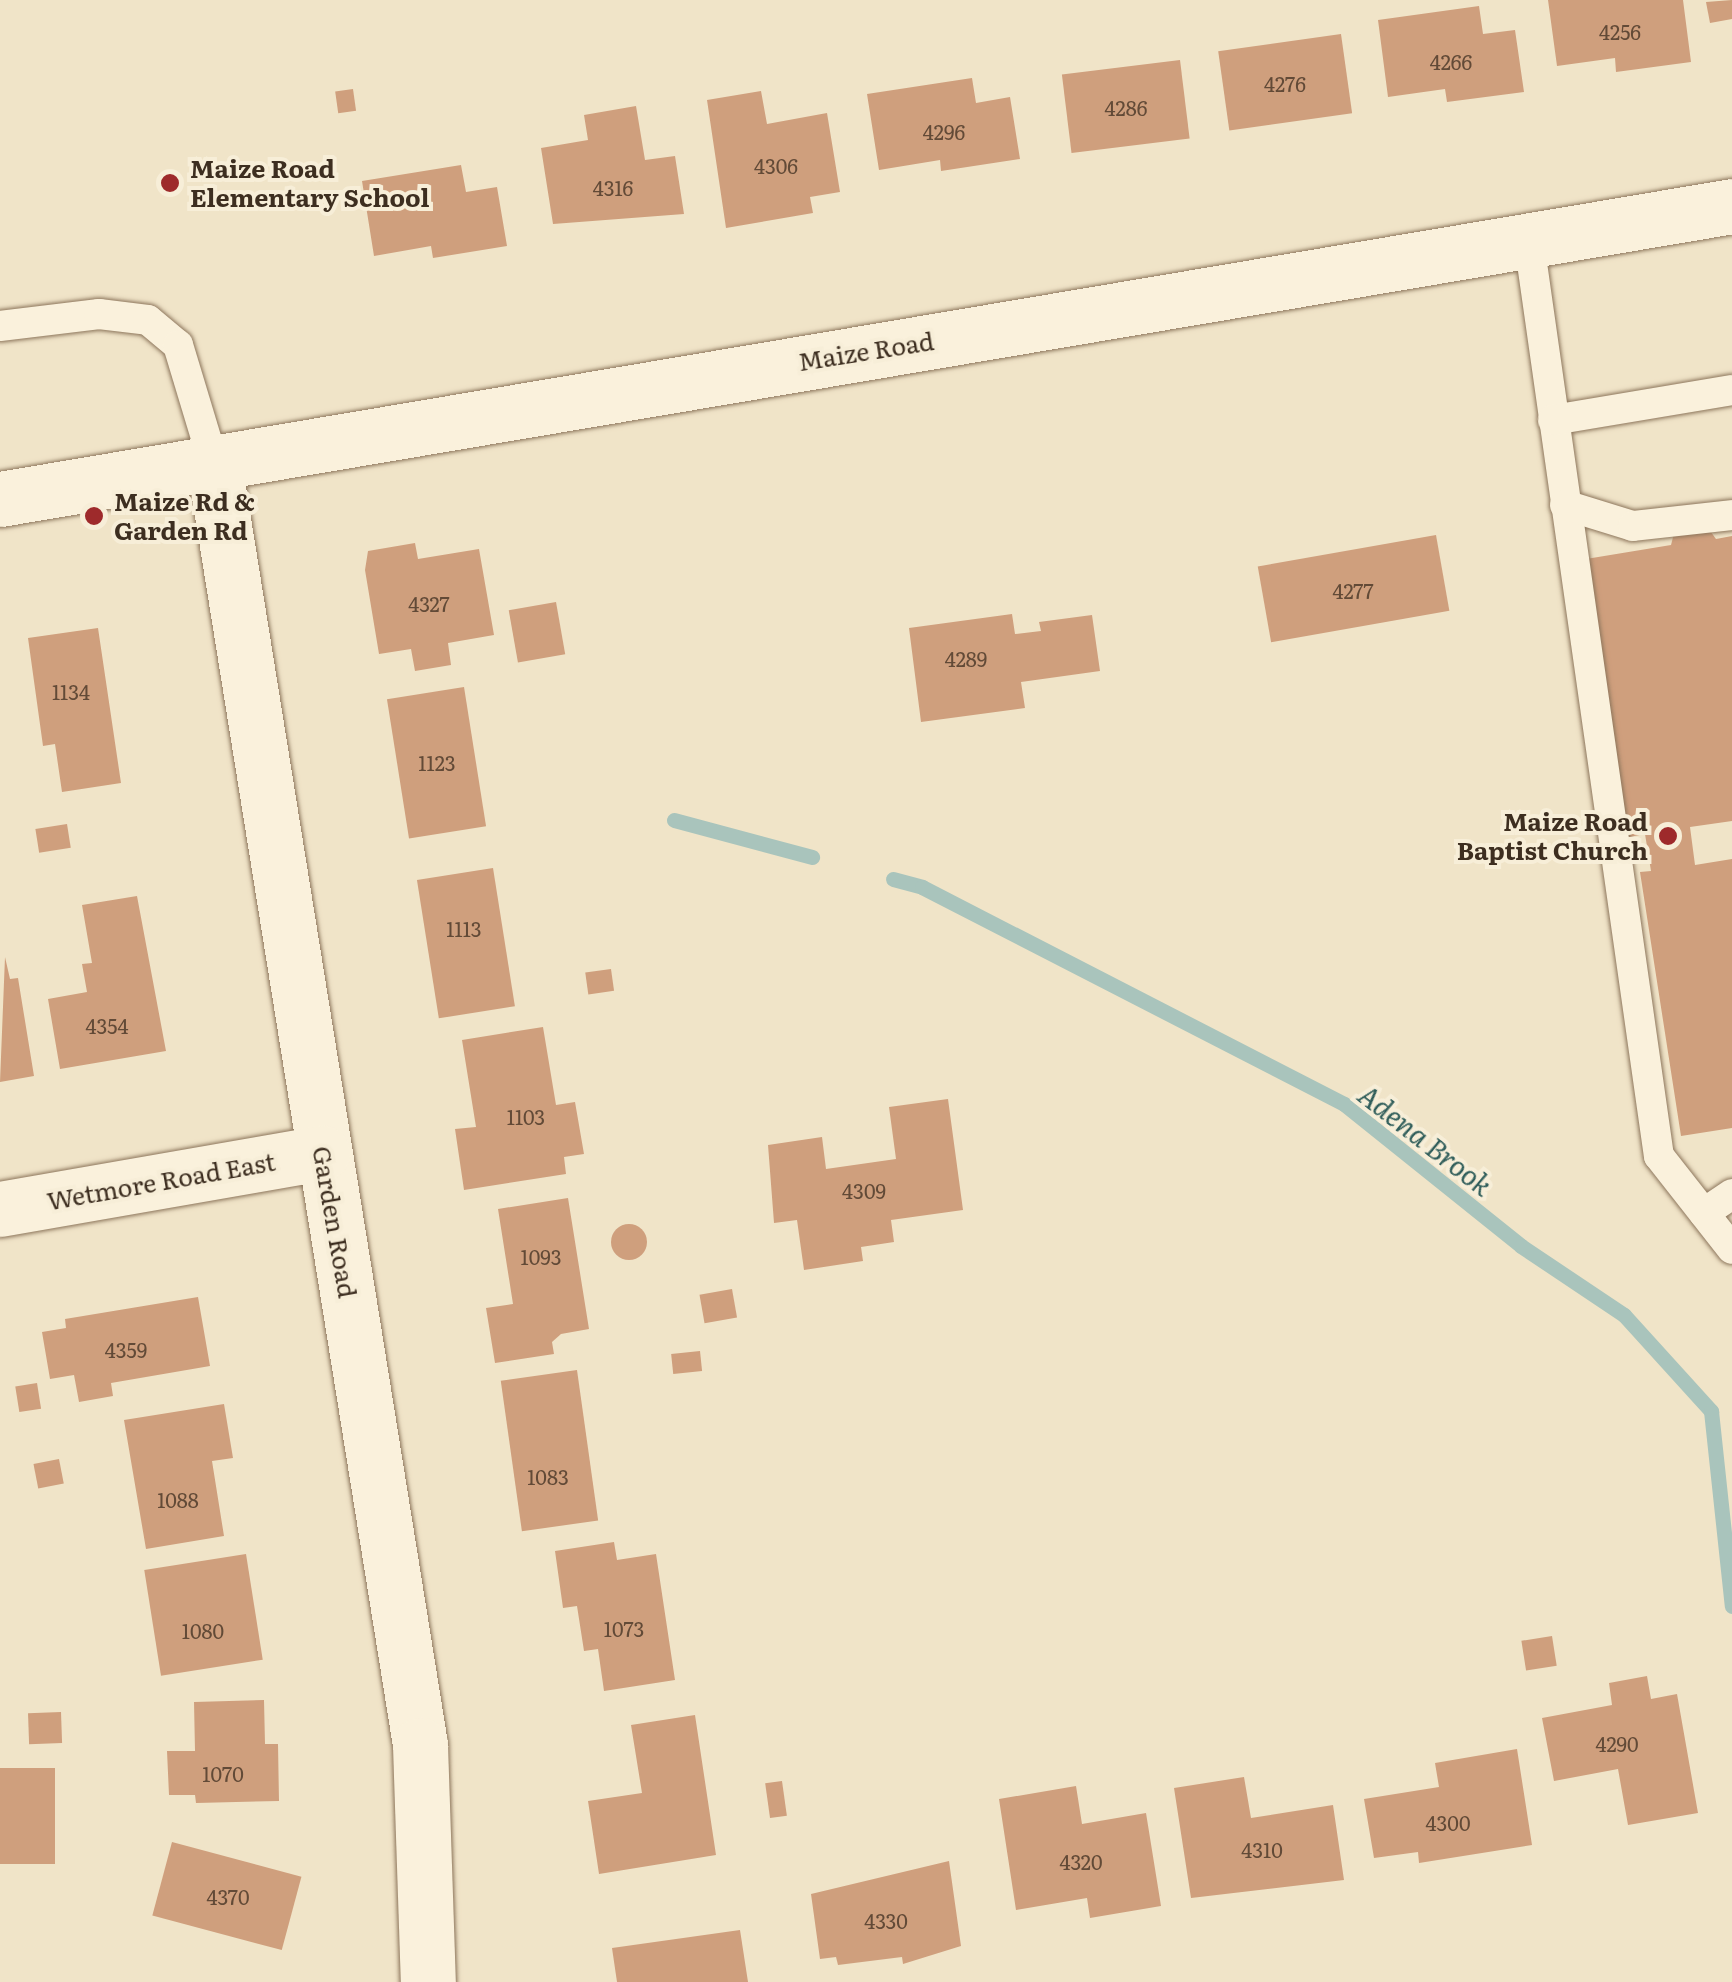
<!DOCTYPE html>
<style>
body{margin:0}
#map{position:relative;width:1732px;height:1982px;overflow:hidden;background:#f0e4c8;font-family:Literata,serif}
div>[style]{position:absolute}
[style*='--x']{left:calc(var(--x)*1px);top:calc(var(--y)*1px);width:calc(var(--w)*1px);rotate:calc(var(--a)*1deg)}
.stream>*{height:15px;margin:-7.5px;padding:0 7.5px;transform-origin:7.5px;border-radius:7.5px;background:#a9c4bc}
.building>*{inset:0;background:#cf9f7d;transform-origin:0 0}
.round{border-radius:50%}
.roads{filter:drop-shadow(0 0 2px #8d765c) drop-shadow(0 0 2px #8d765c)}
.lane>*{height:30px;margin:-15px;padding:0 15px;transform-origin:15px;border-radius:15px;background:#faf1dc}
.street>*{height:55px;margin:-27.5px;padding:0 27.5px;transform-origin:27.5px;border-radius:27.5px;background:#faf1dc}
.secondary>*{height:55px;margin:-27.5px;padding:0 27.5px;transform-origin:27.5px;border-radius:27.5px;background:#faf1dc}
.dots>*{width:28px;height:28px;translate:-50% -50%;box-sizing:border-box;border:5px solid #f7eed8;border-radius:50%}
span{translate:-50% -50%;white-space:nowrap;text-align:center;line-height:1.15;-webkit-text-stroke:8px #f7eed8;paint-order:stroke}
.number-label{font-size:20px;color:#624a37}
.number-label span{-webkit-text-stroke-width:0}
.poi-label{font-size:25px;color:#3d2e20;font-weight:700}
.left{translate:0 -50%;text-align:left}
.right{translate:-100% -50%;text-align:right}
.street-label{font-size:25px;color:#3d2e20}
.water-label{font-size:28px;color:#2f5d5a;font-style:italic}
</style>
<div id="map">
<div class="stream">
<i style="--x:674;--y:820;--w:143;--a:15"></i>
<i style="--x:893;--y:879;--w:30;--a:15"></i>
<i style="--x:922;--y:887;--w:475;--a:27.2"></i>
<i style="--x:1344;--y:1104;--w:227;--a:38.7"></i>
<i style="--x:1521;--y:1246;--w:124;--a:33.8"></i>
<i style="--x:1624;--y:1315;--w:130;--a:47.8"></i>
<i style="--x:1711;--y:1411;--w:196;--a:83.9"></i>
</div>
<div class="building">
<i style="clip-path:polygon(1548px 0,1683px 0,1691px 62px,1616px 72px,1615px 58px,1557px 66px)"></i>
<i style="clip-path:polygon(1732px 0,1732px 19px,1710px 23px,1706px 2px)"></i>
<i style="clip-path:polygon(1479px 6px,1483px 34px,1515px 30px,1524px 92px,1447px 102px,1445px 89px,1388px 97px,1378px 20px)"></i>
<i style="left:1341px;top:34px;width:80px;height:124px;rotate:82deg"></i>
<i style="left:1180px;top:60px;width:79px;height:119px;rotate:83deg"></i>
<i style="clip-path:polygon(972px 78px,976px 103px,1010px 97px,1020px 159px,941px 171px,940px 160px,879px 170px,867px 94px)"></i>
<i style="left:353px;top:89px;width:22px;height:18px;rotate:82deg"></i>
<i style="clip-path:polygon(761px 91px,767px 124px,827px 113px,840px 192px,810px 197px,813px 213px,726px 228px,707px 100px)"></i>
<i style="clip-path:polygon(636px 106px,645px 160px,675px 156px,684px 214px,553px 224px,541px 148px,588px 140px,584px 115px)"></i>
<i style="clip-path:polygon(461px 165px,466px 192px,497px 187px,507px 246px,433px 258px,431px 246px,374px 256px,362px 181px)"></i>
<i style="clip-path:polygon(1691px 505px,1716px 539px,1732px 536px,1732px 821px,1690px 827px,1695px 865px,1732px 859px,1732px 1128px,1681px 1136px,1640px 872px,1651px 871px,1645px 834px,1629px 837px,1586px 559px,1671px 545px,1679px 514px)"></i>
<i style="left:1436px;top:535px;width:77px;height:181px;rotate:80deg"></i>
<i style="clip-path:polygon(415px 543px,418px 559px,479px 549px,494px 635px,448px 643px,451px 665px,415px 671px,411px 649px,379px 654px,365px 570px,368px 551px)"></i>
<i style="left:556px;top:602px;width:53px;height:48px;rotate:80deg"></i>
<i style="clip-path:polygon(1012px 614px,1015px 634px,1041px 631px,1039px 622px,1092px 615px,1100px 671px,1021px 682px,1025px 708px,921px 722px,909px 628px)"></i>
<i style="clip-path:polygon(98px 628px,121px 783px,62px 792px,55px 744px,43px 746px,28px 638px)"></i>
<i style="left:464px;top:687px;width:141px;height:78px;rotate:81deg"></i>
<i style="left:67px;top:824px;width:24px;height:32px;rotate:81deg"></i>
<i style="left:493px;top:868px;width:140px;height:77px;rotate:81deg"></i>
<i style="clip-path:polygon(137px 896px,166px 1051px,60px 1069px,48px 999px,87px 992px,82px 964px,92px 963px,82px 905px)"></i>
<i style="clip-path:polygon(5px 957px,10px 979px,18px 978px,34px 1076px,0 1082px)"></i>
<i style="left:611px;top:969px;width:22px;height:26px;rotate:82deg"></i>
<i style="clip-path:polygon(543px 1027px,556px 1105px,575px 1102px,584px 1154px,564px 1157px,566px 1174px,464px 1190px,455px 1129px,476px 1127px,462px 1040px)"></i>
<i style="clip-path:polygon(948px 1099px,963px 1210px,891px 1220px,894px 1242px,861px 1247px,863px 1261px,804px 1270px,797px 1220px,774px 1223px,768px 1145px,822px 1137px,826px 1169px,896px 1159px,889px 1107px)"></i>
<i style="clip-path:polygon(568px 1198px,589px 1329px,561px 1334px,552px 1342px,554px 1354px,495px 1363px,486px 1308px,513px 1304px,498px 1209px)"></i>
<i class="round" style="left:611px;top:1224px;width:36px;height:36px"></i>
<i style="left:732px;top:1289px;width:29px;height:33px;rotate:80deg"></i>
<i style="clip-path:polygon(198px 1297px,210px 1366px,111px 1383px,113px 1396px,79px 1402px,74px 1375px,50px 1379px,42px 1332px,66px 1328px,65px 1319px)"></i>
<i style="left:700px;top:1351px;width:20px;height:29px;rotate:84deg"></i>
<i style="left:577px;top:1370px;width:152px;height:77px;rotate:82deg"></i>
<i style="left:37px;top:1383px;width:26px;height:22px;rotate:81deg"></i>
<i style="clip-path:polygon(224px 1404px,233px 1458px,212px 1461px,224px 1536px,146px 1549px,124px 1420px)"></i>
<i style="left:59px;top:1459px;width:25px;height:26px;rotate:79deg"></i>
<i style="clip-path:polygon(614px 1542px,617px 1560px,656px 1554px,675px 1680px,604px 1691px,598px 1649px,584px 1651px,577px 1606px,563px 1608px,555px 1551px)"></i>
<i style="left:246px;top:1554px;width:107px;height:103px;rotate:81deg"></i>
<i style="left:1552px;top:1636px;width:30px;height:31px;rotate:81deg"></i>
<i style="clip-path:polygon(1647px 1676px,1651px 1699px,1677px 1694px,1698px 1813px,1628px 1825px,1618px 1769px,1554px 1781px,1542px 1718px,1612px 1705px,1609px 1683px)"></i>
<i style="clip-path:polygon(264px 1700px,265px 1744px,278px 1744px,279px 1801px,196px 1803px,195px 1795px,169px 1795px,167px 1751px,195px 1751px,194px 1702px)"></i>
<i style="left:61px;top:1712px;width:31px;height:33px;rotate:88deg"></i>
<i style="clip-path:polygon(695px 1715px,716px 1855px,599px 1874px,588px 1801px,642px 1793px,631px 1725px)"></i>
<i style="clip-path:polygon(1517px 1749px,1532px 1845px,1419px 1863px,1418px 1852px,1374px 1858px,1364px 1799px,1439px 1787px,1435px 1763px)"></i>
<i style="left:0;top:1768px;width:55px;height:96px"></i>
<i style="clip-path:polygon(1244px 1777px,1251px 1818px,1333px 1805px,1344px 1880px,1191px 1898px,1174px 1788px)"></i>
<i style="left:782px;top:1781px;width:35px;height:17px;rotate:82deg"></i>
<i style="clip-path:polygon(1076px 1786px,1082px 1824px,1146px 1813px,1161px 1906px,1090px 1918px,1087px 1898px,1016px 1910px,999px 1799px)"></i>
<i style="left:172px;top:1842px;width:134px;height:76px;rotate:15deg"></i>
<i style="clip-path:polygon(949px 1861px,961px 1946px,903px 1964px,902px 1957px,838px 1965px,836px 1957px,820px 1959px,811px 1894px)"></i>
<i style="clip-path:polygon(740px 1930px,748px 1982px,617px 1982px,612px 1948px)"></i>
</div>
<div class="roads">
<div class="lane">
<i style="--x:1529;--y:242;--w:923;--a:81.91"></i>
<i style="--x:1659;--y:1156;--w:118;--a:51.9"></i>
<i style="--x:0;--y:326;--w:100;--a:-6.9"></i>
<i style="--x:99;--y:314;--w:49;--a:7"></i>
<i style="--x:148;--y:320;--w:39;--a:40"></i>
<i style="--x:178;--y:345;--w:124;--a:73.2"></i>
<i style="--x:1553;--y:420;--w:181;--a:-9.5"></i>
<i style="--x:1565;--y:505;--w:71;--a:17.2"></i>
<i style="--x:1633;--y:526;--w:100;--a:-6.3"></i>
<i style="--x:1704;--y:1213;--w:34;--a:-34"></i>
</div>
<div class="street">
<i style="--x:214;--y:464;--w:1297;--a:80.86"></i>
<i style="--x:420;--y:1745;--w:237;--a:88.1"></i>
<i style="--x:0;--y:1209;--w:327;--a:-9.9"></i>
</div>
<div class="secondary">
<i style="--x:0;--y:499;--w:1757;--a:-9.6"></i>
</div>
</div>
<div class="dots">
<i style="left:170px;top:183px;background:#9e2a2b"></i>
<i style="left:94px;top:516px;background:#9e2a2b"></i>
<i style="left:1668px;top:836px;background:#9e2a2b"></i>
</div>
<div class="number-label">
<span style="left:1620px;top:31px">4256</span>
<span style="left:1451px;top:61px">4266</span>
<span style="left:1285px;top:83px">4276</span>
<span style="left:1126px;top:107px">4286</span>
<span style="left:944px;top:131px">4296</span>
<span style="left:776px;top:165px">4306</span>
<span style="left:613px;top:187px">4316</span>
<span style="left:1353px;top:590px">4277</span>
<span style="left:429px;top:603px">4327</span>
<span style="left:966px;top:658px">4289</span>
<span style="left:71px;top:691px">1134</span>
<span style="left:437px;top:762px">1123</span>
<span style="left:464px;top:928px">1113</span>
<span style="left:107px;top:1025px">4354</span>
<span style="left:526px;top:1116px">1103</span>
<span style="left:864px;top:1190px">4309</span>
<span style="left:541px;top:1256px">1093</span>
<span style="left:126px;top:1349px">4359</span>
<span style="left:548px;top:1476px">1083</span>
<span style="left:178px;top:1499px">1088</span>
<span style="left:624px;top:1628px">1073</span>
<span style="left:203px;top:1630px">1080</span>
<span style="left:1617px;top:1743px">4290</span>
<span style="left:223px;top:1773px">1070</span>
<span style="left:1448px;top:1822px">4300</span>
<span style="left:1262px;top:1849px">4310</span>
<span style="left:1081px;top:1861px">4320</span>
<span style="left:228px;top:1896px">4370</span>
<span style="left:886px;top:1920px">4330</span>
</div>
<div class="poi-label">
<span class="left" style="left:190px;top:183px">Maize Road<br>Elementary School</span>
<span class="left" style="left:114px;top:516px">Maize Rd &amp;<br>Garden Rd</span>
<span class="right" style="left:1648px;top:836px">Maize Road<br>Baptist Church</span>
</div>
<div class="street-label">
<span style="left:866px;top:351px;rotate:-9deg">Maize Road</span>
<span style="left:161px;top:1181px;rotate:-10deg">Wetmore Road East</span>
<span style="left:335px;top:1222px;rotate:80deg">Garden Road</span>
</div>
<div class="water-label">
<span style="left:1426px;top:1139px;rotate:38deg">Adena Brook</span>
</div>
</div>
